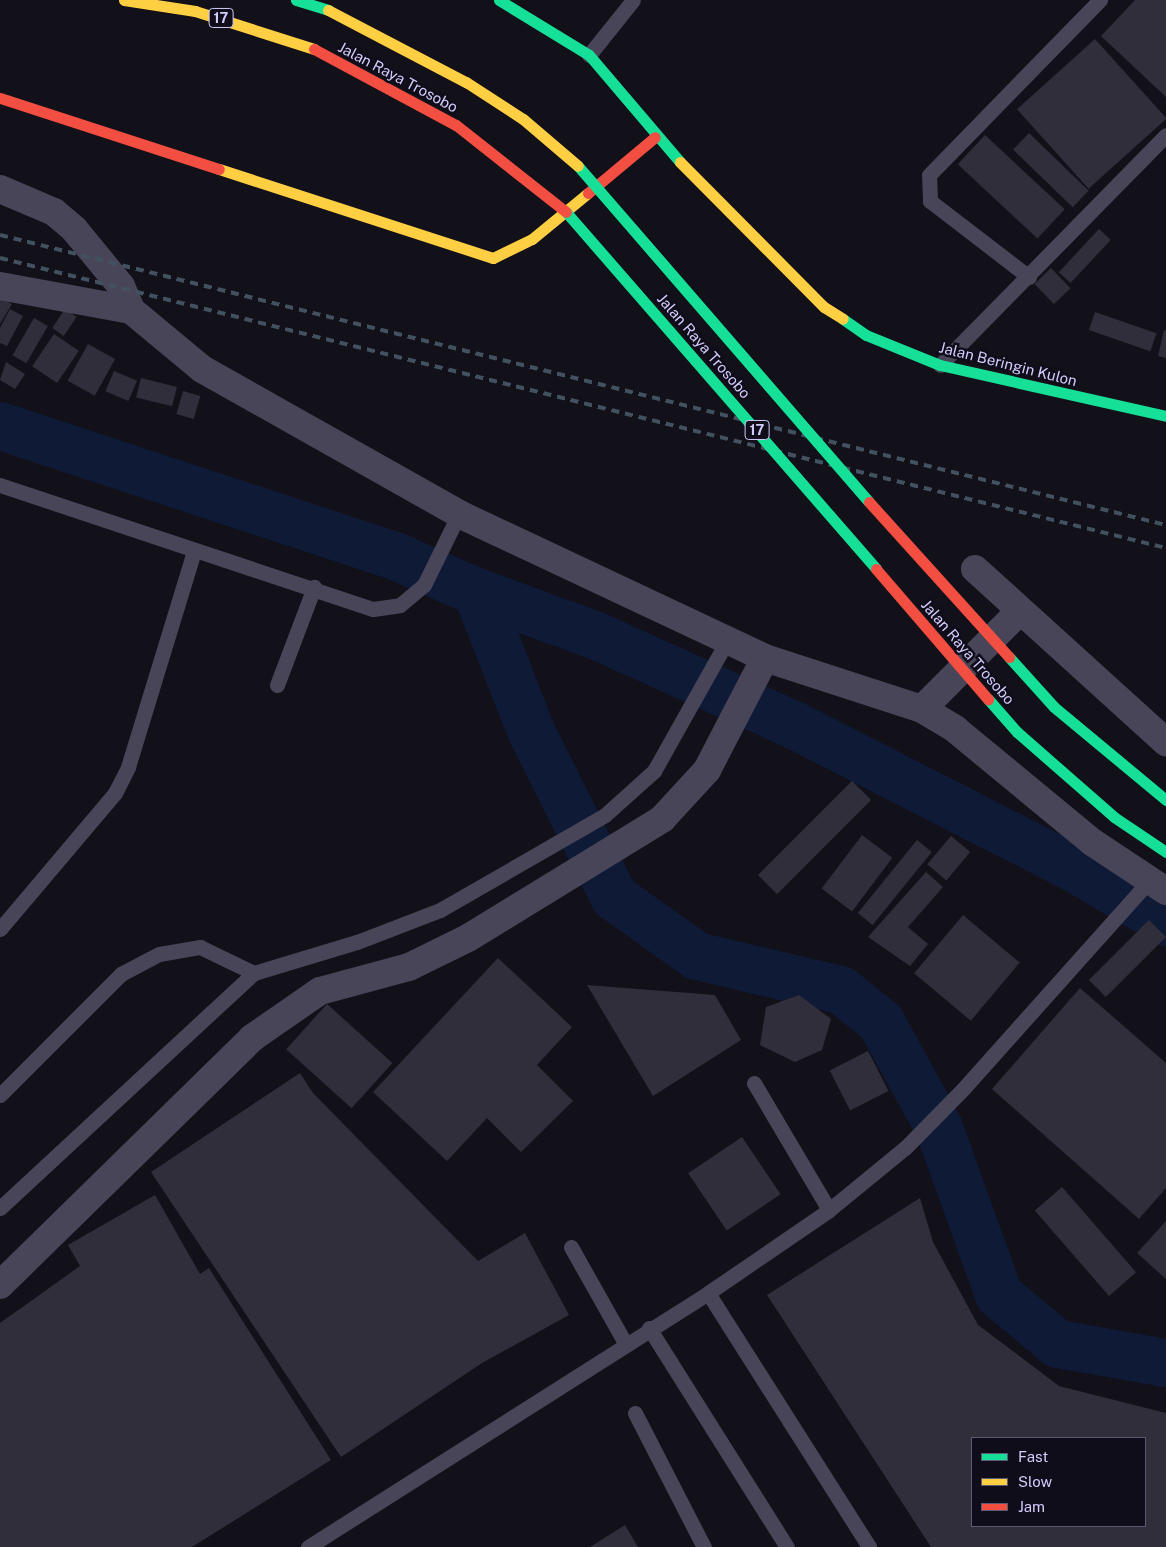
<!DOCTYPE html>
<style>
body{margin:0}
#map{position:relative;width:1166px;height:1547px;overflow:hidden;background:#121018;font-family:"Public Sans",sans-serif}
div>[style]{position:absolute}
[style*='--x']{left:calc(var(--x)*1px);top:calc(var(--y)*1px);width:calc(var(--w)*1px);rotate:calc(var(--a)*1deg)}
.river>*{height:48px;margin:-24px;padding:0 24px;transform-origin:24px;border-radius:24px;background:#0e1a36}
.building>*{inset:0;background:#302e3a;transform-origin:0 0}
.lane>*{height:15px;margin:-7.5px;padding:0 7.5px;transform-origin:7.5px;border-radius:7.5px;background:#484558}
.street>*{height:28px;margin:-14px;padding:0 14px;transform-origin:14px;border-radius:14px;background:#484558}
.fast>*{height:11px;margin:-5.5px;padding:0 5.5px;transform-origin:5.5px;border-radius:5.5px;background:#16e098}
.slow>*{height:11px;margin:-5.5px;padding:0 5.5px;transform-origin:5.5px;border-radius:5.5px;background:#ffcf43}
.jam>*{height:11px;margin:-5.5px;padding:0 5.5px;transform-origin:5.5px;border-radius:5.5px;background:#f24e42}
.rail>*{height:4px;margin-top:-2px;transform-origin:0;background:repeating-linear-gradient(90deg,#425160 0 8px,transparent 0 14px)}
.fast-bridge>*{height:11px;margin:-5.5px;padding:0 5.5px;transform-origin:5.5px;border-radius:5.5px;background:#16e098}
.slow-bridge>*{height:11px;margin:-5.5px;padding:0 5.5px;transform-origin:5.5px;border-radius:5.5px;background:#ffcf43}
.jam-bridge>*{height:11px;margin:-5.5px;padding:0 5.5px;transform-origin:5.5px;border-radius:5.5px;background:#f24e42}
span{translate:-50% -50%;white-space:nowrap;text-align:center;line-height:1.15;-webkit-text-stroke:5px #100d1b;paint-order:stroke}
.shield-label span{padding:1px 4px;background:#100d1b;border:1px solid;border-radius:4px;-webkit-text-stroke-width:0}
.shield-label{font-size:14px;color:#d4cbfb;font-weight:700}
.street-label{font-size:15px;color:#d4cbfb}
.legend{position:absolute;left:971px;top:1437px;width:175px;height:90px;box-sizing:border-box;background:#100d1b;border:1px solid #5e5975;margin:0;padding:6px 9px;list-style:none;font-size:15px;color:#d4cbfb}
.legend li{display:flex;align-items:center;gap:10px;height:25px}
.legend b{width:25px;border:1px solid #5e5975}
</style>
<div id="map">
<div class="river">
<i style="--x:0;--y:426;--w:416;--a:18.2"></i>
<i style="--x:395;--y:556;--w:90;--a:23.7"></i>
<i style="--x:477;--y:592;--w:149;--a:68.8"></i>
<i style="--x:531;--y:731;--w:186;--a:63.4"></i>
<i style="--x:614;--y:897;--w:102;--a:35.4"></i>
<i style="--x:697;--y:956;--w:148;--a:13.3"></i>
<i style="--x:841;--y:990;--w:51;--a:38.7"></i>
<i style="--x:881;--y:1022;--w:121;--a:61.3"></i>
<i style="--x:939;--y:1128;--w:177;--a:70.2"></i>
<i style="--x:999;--y:1295;--w:77;--a:39.7"></i>
<i style="--x:1058;--y:1344;--w:110;--a:10"></i>
<i style="--x:477;--y:592;--w:130;--a:20.2"></i>
<i style="--x:599;--y:637;--w:216;--a:24.3"></i>
<i style="--x:796;--y:726;--w:316;--a:27.1"></i>
<i style="--x:1077;--y:870;--w:103;--a:30.3"></i>
</div>
<div class="building">
<i style="clip-path:polygon(1135px 0,1166px 0,1166px 97px,1101px 36px)"></i>
<i style="left:1095px;top:39px;width:107px;height:105px;rotate:48deg"></i>
<i style="left:1029px;top:133px;width:83px;height:23px;rotate:44deg"></i>
<i style="left:985px;top:135px;width:109px;height:40px;rotate:43deg"></i>
<i style="left:1099px;top:229px;width:16px;height:59px;rotate:43deg"></i>
<i style="left:1051px;top:268px;width:28px;height:23px;rotate:46deg"></i>
<i style="clip-path:polygon(0 297px,12px 304px,0 324px)"></i>
<i style="clip-path:polygon(10px 309px,23px 316px,7px 346px,0 343px,0 328px)"></i>
<i style="left:65px;top:309px;width:14px;height:23px;rotate:34deg"></i>
<i style="left:1095px;top:312px;width:65px;height:19px;rotate:19deg"></i>
<i style="left:34px;top:318px;width:16px;height:43px;rotate:30deg"></i>
<i style="clip-path:polygon(1164px 330px,1166px 331px,1166px 358px,1158px 356px)"></i>
<i style="left:54px;top:334px;width:30px;height:39px;rotate:34deg"></i>
<i style="left:88px;top:344px;width:31px;height:42px;rotate:29deg"></i>
<i style="clip-path:polygon(6px 362px,25px 374px,15px 389px,0 380px)"></i>
<i style="left:114px;top:371px;width:25px;height:22px;rotate:23deg"></i>
<i style="left:141px;top:378px;width:37px;height:20px;rotate:14deg"></i>
<i style="left:183px;top:391px;width:18px;height:24px;rotate:16deg"></i>
<i style="left:852px;top:781px;width:27px;height:133px;rotate:45deg"></i>
<i style="left:862px;top:835px;width:38px;height:67px;rotate:37deg"></i>
<i style="left:951px;top:836px;width:25px;height:37px;rotate:40deg"></i>
<i style="left:917px;top:840px;width:19px;height:94px;rotate:39deg"></i>
<i style="clip-path:polygon(926px 872px,943px 887px,908px 927px,928px 944px,910px 966px,868px 937px)"></i>
<i style="left:963px;top:915px;width:74px;height:76px;rotate:40deg"></i>
<i style="left:1149px;top:920px;width:24px;height:85px;rotate:45deg"></i>
<i style="clip-path:polygon(498px 958px,572px 1027px,537px 1065px,573px 1101px,521px 1152px,487px 1118px,447px 1161px,373px 1092px)"></i>
<i style="clip-path:polygon(587px 985px,715px 995px,741px 1040px,653px 1096px)"></i>
<i style="clip-path:polygon(1080px 988px,1166px 1063px,1166px 1188px,1139px 1219px,992px 1089px)"></i>
<i style="clip-path:polygon(799px 995px,831px 1019px,822px 1050px,795px 1062px,760px 1045px,766px 1007px)"></i>
<i style="left:327px;top:1004px;width:88px;height:61px;rotate:42deg"></i>
<i style="left:868px;top:1051px;width:45px;height:43px;rotate:63deg"></i>
<i style="clip-path:polygon(300px 1073px,313px 1093px,478px 1261px,525px 1233px,569px 1315px,482px 1363px,341px 1457px,151px 1172px)"></i>
<i style="left:742px;top:1137px;width:69px;height:65px;rotate:56deg"></i>
<i style="left:1062px;top:1187px;width:113px;height:36px;rotate:49deg"></i>
<i style="clip-path:polygon(155px 1195px,200px 1274px,209px 1268px,331px 1460px,192px 1547px,0 1547px,0 1323px,80px 1266px,68px 1245px)"></i>
<i style="clip-path:polygon(evenodd,920px 1198px,933px 1242px,978px 1325px,1059px 1386px,1166px 1413px,1166px 1547px,931px 1547px,767px 1295px,920px 1198px,972px 1438px,1145px 1438px,1145px 1526px,972px 1526px,972px 1438px)"></i>
<i style="clip-path:polygon(1166px 1221px,1166px 1279px,1137px 1253px)"></i>
<i style="clip-path:polygon(625px 1525px,638px 1547px,590px 1547px)"></i>
</div>
<div class="lane">
<i style="--x:589;--y:55;--w:70;--a:-51.3"></i>
<i style="--x:1029;--y:277;--w:125;--a:-142.5"></i>
<i style="--x:930;--y:201;--w:26;--a:-92"></i>
<i style="--x:929;--y:175;--w:245;--a:-45.7"></i>
<i style="--x:940;--y:365;--w:322;--a:-45.5"></i>
<i style="--x:0;--y:485;--w:393;--a:18.4"></i>
<i style="--x:373;--y:609;--w:27;--a:-8"></i>
<i style="--x:400;--y:605;--w:31;--a:-40"></i>
<i style="--x:424;--y:585;--w:79;--a:-63.8"></i>
<i style="--x:277;--y:685;--w:105;--a:-69.3"></i>
<i style="--x:0;--y:929;--w:178;--a:-49.8"></i>
<i style="--x:115;--y:793;--w:29;--a:-63"></i>
<i style="--x:128;--y:767;--w:226;--a:-73"></i>
<i style="--x:754;--y:1083;--w:147;--a:59.4"></i>
<i style="--x:0;--y:1095;--w:171;--a:-45"></i>
<i style="--x:121;--y:974;--w:43;--a:-27.8"></i>
<i style="--x:159;--y:954;--w:42;--a:-9.7"></i>
<i style="--x:200;--y:947;--w:60;--a:25.7"></i>
<i style="--x:0;--y:1208;--w:346;--a:-42.8"></i>
<i style="--x:254;--y:973;--w:108;--a:-16.8"></i>
<i style="--x:357;--y:942;--w:89;--a:-21.1"></i>
<i style="--x:440;--y:910;--w:190;--a:-29.9"></i>
<i style="--x:605;--y:815;--w:66;--a:-41.9"></i>
<i style="--x:654;--y:771;--w:151;--a:-60.7"></i>
<i style="--x:571;--y:1247;--w:110;--a:60.6"></i>
<i style="--x:708;--y:1293;--w:301;--a:57.6"></i>
<i style="--x:649;--y:1328;--w:259;--a:57.8"></i>
<i style="--x:635;--y:1413;--w:151;--a:62.8"></i>
<i style="--x:308;--y:1547;--w:474;--a:-32.4"></i>
<i style="--x:708;--y:1293;--w:147;--a:-34.4"></i>
<i style="--x:829;--y:1210;--w:99;--a:-39.3"></i>
<i style="--x:906;--y:1147;--w:81;--a:-45.5"></i>
<i style="--x:963;--y:1089;--w:279;--a:-48.2"></i>
</div>
<div class="street">
<i style="--x:0;--y:189;--w:59;--a:23.1"></i>
<i style="--x:54;--y:212;--w:26;--a:40"></i>
<i style="--x:74;--y:229;--w:74;--a:50.5"></i>
<i style="--x:121;--y:286;--w:26;--a:67"></i>
<i style="--x:131;--y:310;--w:92;--a:39.7"></i>
<i style="--x:202;--y:369;--w:295;--a:29.4"></i>
<i style="--x:459;--y:514;--w:338;--a:25.2"></i>
<i style="--x:765;--y:658;--w:165;--a:18"></i>
<i style="--x:922;--y:709;--w:39;--a:31"></i>
<i style="--x:955;--y:729;--w:178;--a:39.5"></i>
<i style="--x:1092;--y:842;--w:89;--a:33.5"></i>
<i style="--x:0;--y:286;--w:133;--a:10.4"></i>
<i style="--x:975;--y:569;--w:258;--a:42.2"></i>
<i style="--x:922;--y:709;--w:139;--a:-45"></i>
<i style="--x:0;--y:1285;--w:353;--a:-44.4"></i>
<i style="--x:252;--y:1038;--w:83;--a:-34.7"></i>
<i style="--x:320;--y:991;--w:92;--a:-15.1"></i>
<i style="--x:409;--y:967;--w:66;--a:-26.2"></i>
<i style="--x:468;--y:938;--w:228;--a:-31.5"></i>
<i style="--x:662;--y:819;--w:67;--a:-47.4"></i>
<i style="--x:707;--y:770;--w:126;--a:-62.6"></i>
</div>
<div class="fast">
<i style="--x:296;--y:0;--w:34;--a:17"></i>
<i style="--x:499;--y:0;--w:105;--a:31.4"></i>
<i style="--x:589;--y:55;--w:140;--a:49.6"></i>
<i style="--x:843;--y:319;--w:28;--a:35"></i>
<i style="--x:866;--y:335;--w:80;--a:22.1"></i>
<i style="--x:940;--y:365;--w:232;--a:12.7"></i>
</div>
<div class="slow">
<i style="--x:124;--y:0;--w:72;--a:8.8"></i>
<i style="--x:195;--y:11;--w:125;--a:17.7"></i>
<i style="--x:680;--y:162;--w:204;--a:45.2"></i>
<i style="--x:824;--y:307;--w:22;--a:32"></i>
<i style="--x:219;--y:169;--w:288;--a:18"></i>
<i style="--x:493;--y:258;--w:43;--a:-26"></i>
<i style="--x:532;--y:239;--w:72;--a:-39.4"></i>
</div>
<div class="jam">
<i style="--x:0;--y:98;--w:230;--a:18"></i>
<i style="--x:588;--y:193;--w:87;--a:-39.9"></i>
</div>
<div class="rail">
<i style="--x:0;--y:235;--w:1202;--a:13.97"></i>
<i style="--x:0;--y:258;--w:1202;--a:13.97"></i>
</div>
<div class="fast-bridge">
<i style="--x:578;--y:166;--w:444;--a:49.1"></i>
<i style="--x:566;--y:212;--w:473;--a:49"></i>
<i style="--x:1009;--y:657;--w:67;--a:48"></i>
<i style="--x:1054;--y:707;--w:146;--a:39.7"></i>
<i style="--x:988;--y:699;--w:44;--a:48.7"></i>
<i style="--x:1017;--y:732;--w:129;--a:41.2"></i>
<i style="--x:1114;--y:817;--w:63;--a:33.9"></i>
</div>
<div class="slow-bridge">
<i style="--x:328;--y:10;--w:156;--a:27.6"></i>
<i style="--x:466;--y:82;--w:68;--a:33"></i>
<i style="--x:523;--y:119;--w:72;--a:40.5"></i>
</div>
<div class="jam-bridge">
<i style="--x:314;--y:49;--w:161;--a:28.2"></i>
<i style="--x:456;--y:125;--w:140;--a:38.3"></i>
<i style="--x:869;--y:502;--w:209;--a:47.9"></i>
<i style="--x:876;--y:569;--w:172;--a:49.3"></i>
</div>
<div class="shield-label">
<span style="left:221px;top:18px">17</span>
<span style="left:757px;top:430px">17</span>
</div>
<div class="street-label">
<span style="left:398px;top:77px;rotate:28deg">Jalan Raya Trosobo</span>
<span style="left:704px;top:346px;rotate:49deg">Jalan Raya Trosobo</span>
<span style="left:1008px;top:364px;rotate:14deg">Jalan Beringin Kulon</span>
<span style="left:968px;top:652px;rotate:49deg">Jalan Raya Trosobo</span>
</div>
<ul class="legend">
<li><b style="height:6px;background:#16e098"></b>Fast</li>
<li><b style="height:6px;background:#ffcf43"></b>Slow</li>
<li><b style="height:6px;background:#f24e42"></b>Jam</li>
</ul>
</div>
